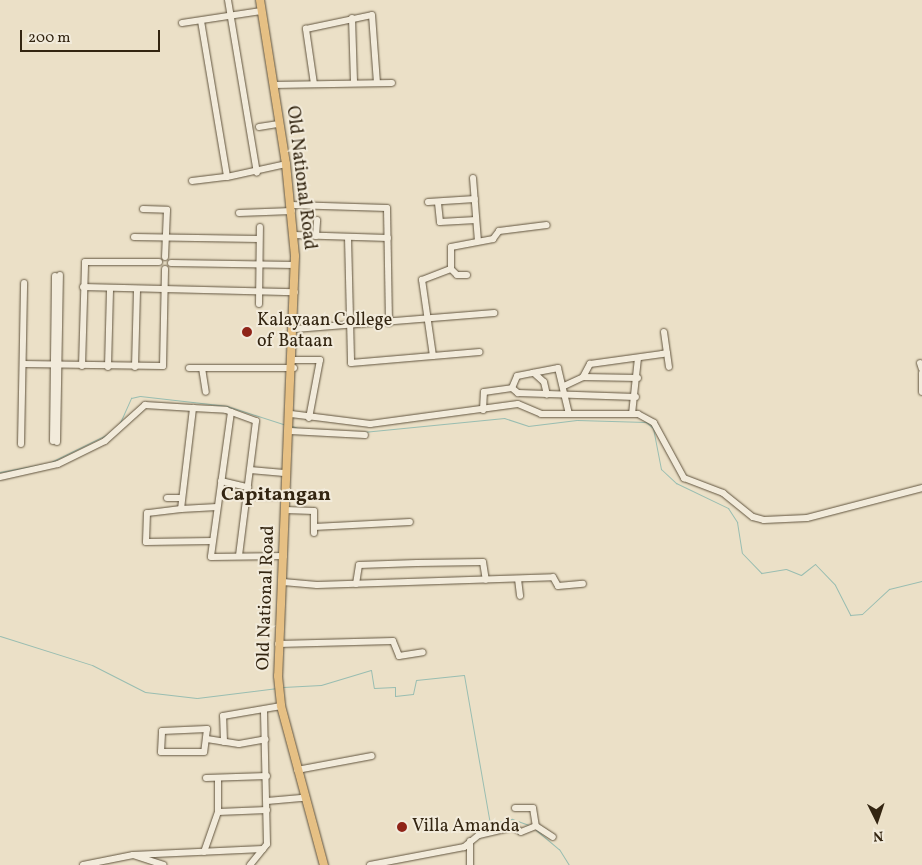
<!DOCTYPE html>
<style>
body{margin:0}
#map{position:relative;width:922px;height:865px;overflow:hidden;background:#ebe0c7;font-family:Vollkorn,serif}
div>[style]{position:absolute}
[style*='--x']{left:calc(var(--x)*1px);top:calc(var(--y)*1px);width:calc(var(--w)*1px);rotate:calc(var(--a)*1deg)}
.stream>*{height:1px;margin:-0.5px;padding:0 0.5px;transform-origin:0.5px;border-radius:0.5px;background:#99bdb1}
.roads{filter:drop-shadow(0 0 1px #61543e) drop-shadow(0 0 1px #61543e)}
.minor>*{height:6px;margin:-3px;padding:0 3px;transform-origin:3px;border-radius:3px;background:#f2ebdb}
.major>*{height:8px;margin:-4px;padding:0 4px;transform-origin:4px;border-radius:4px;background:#e6c084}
.dots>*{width:14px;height:14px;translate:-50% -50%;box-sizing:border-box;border:2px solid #f2ebdb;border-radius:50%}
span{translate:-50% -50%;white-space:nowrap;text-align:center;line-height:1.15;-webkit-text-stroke:4px #f2ebdb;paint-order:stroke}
.street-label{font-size:18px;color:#332511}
.poi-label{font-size:18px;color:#332511}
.left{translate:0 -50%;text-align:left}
.quarter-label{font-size:20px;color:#332511;font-weight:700}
.north{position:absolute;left:852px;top:795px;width:50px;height:50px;-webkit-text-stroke:4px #f2ebdb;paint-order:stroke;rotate:176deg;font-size:14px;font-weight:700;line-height:20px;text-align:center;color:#332511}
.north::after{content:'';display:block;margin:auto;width:18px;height:22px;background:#332511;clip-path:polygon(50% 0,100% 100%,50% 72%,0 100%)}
.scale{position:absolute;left:20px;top:30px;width:140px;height:22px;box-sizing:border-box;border:2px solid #332511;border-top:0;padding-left:6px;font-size:15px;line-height:18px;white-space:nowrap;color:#332511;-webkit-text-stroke:4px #f2ebdb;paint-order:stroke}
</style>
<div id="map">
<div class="stream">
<i style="--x:119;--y:425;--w:30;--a:-66"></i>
<i style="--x:131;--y:398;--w:9;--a:-13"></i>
<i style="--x:140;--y:396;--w:88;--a:6.6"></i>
<i style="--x:227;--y:406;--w:62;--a:17.9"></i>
<i style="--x:292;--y:426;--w:9;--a:21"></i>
<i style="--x:363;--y:432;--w:142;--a:-5.7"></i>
<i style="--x:504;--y:418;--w:25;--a:18"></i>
<i style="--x:528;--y:426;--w:49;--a:-7"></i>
<i style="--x:577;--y:420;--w:69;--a:1.7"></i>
<i style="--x:646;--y:422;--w:9;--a:41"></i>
<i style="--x:653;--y:428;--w:42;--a:79"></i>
<i style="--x:661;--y:469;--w:21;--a:43"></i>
<i style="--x:676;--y:483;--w:58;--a:25.7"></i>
<i style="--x:728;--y:508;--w:17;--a:57"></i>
<i style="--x:737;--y:522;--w:31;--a:81"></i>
<i style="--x:742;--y:553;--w:28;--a:46"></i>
<i style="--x:761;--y:573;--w:25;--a:-9"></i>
<i style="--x:786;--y:569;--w:16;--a:22"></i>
<i style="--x:801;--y:575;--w:18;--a:-38"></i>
<i style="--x:815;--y:564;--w:29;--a:46"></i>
<i style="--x:835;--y:585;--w:34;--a:63"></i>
<i style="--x:850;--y:615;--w:12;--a:-5"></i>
<i style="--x:862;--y:614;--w:37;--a:-43"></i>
<i style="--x:889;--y:589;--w:34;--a:-14"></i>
<i style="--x:0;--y:472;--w:50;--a:-10.4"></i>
<i style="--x:49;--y:463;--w:66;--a:-26.2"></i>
<i style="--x:0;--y:636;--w:96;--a:17.5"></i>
<i style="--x:92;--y:665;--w:59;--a:27"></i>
<i style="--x:145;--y:692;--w:52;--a:6.6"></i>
<i style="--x:197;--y:698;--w:81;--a:-7.1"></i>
<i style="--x:283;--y:687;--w:38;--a:-3"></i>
<i style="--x:321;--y:685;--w:52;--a:-16.7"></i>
<i style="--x:371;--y:670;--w:18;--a:81"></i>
<i style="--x:374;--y:688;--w:21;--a:-3"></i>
<i style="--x:395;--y:687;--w:9;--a:90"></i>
<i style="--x:395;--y:696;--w:18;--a:-6"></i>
<i style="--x:413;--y:694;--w:14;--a:-78"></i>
<i style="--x:416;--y:680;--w:48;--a:-5.9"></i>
<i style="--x:464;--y:675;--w:151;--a:80.1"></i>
<i style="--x:490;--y:824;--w:23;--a:-13"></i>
<i style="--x:512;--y:819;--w:20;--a:20"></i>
<i style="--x:536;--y:830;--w:30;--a:40"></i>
<i style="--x:559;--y:849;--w:19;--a:58"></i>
</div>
<div class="roads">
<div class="minor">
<i style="--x:228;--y:0;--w:175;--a:80.5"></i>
<i style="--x:352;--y:18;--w:65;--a:88.2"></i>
<i style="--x:201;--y:21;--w:158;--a:80.5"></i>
<i style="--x:227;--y:177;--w:60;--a:-12.4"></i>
<i style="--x:182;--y:23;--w:80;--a:-8.6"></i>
<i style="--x:314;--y:84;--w:56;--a:-98.3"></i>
<i style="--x:306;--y:29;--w:67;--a:-12"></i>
<i style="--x:372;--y:15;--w:68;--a:85.8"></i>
<i style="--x:273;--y:85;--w:119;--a:-1"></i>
<i style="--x:259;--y:127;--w:20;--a:-9"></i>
<i style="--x:473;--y:178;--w:63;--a:85.5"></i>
<i style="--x:192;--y:181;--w:35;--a:-7"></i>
<i style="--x:428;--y:202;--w:47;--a:-3.7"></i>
<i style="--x:438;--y:203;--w:19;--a:84"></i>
<i style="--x:440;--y:222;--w:36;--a:-3"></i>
<i style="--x:291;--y:205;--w:96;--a:1.8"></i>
<i style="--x:387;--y:208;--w:115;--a:89"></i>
<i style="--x:143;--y:209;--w:24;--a:2"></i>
<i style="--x:167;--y:210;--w:47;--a:92.4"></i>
<i style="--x:239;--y:213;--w:53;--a:-2.2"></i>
<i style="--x:294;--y:235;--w:94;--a:1.8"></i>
<i style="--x:316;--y:236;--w:16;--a:-86"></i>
<i style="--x:134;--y:237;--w:125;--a:0.9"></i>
<i style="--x:348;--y:237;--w:126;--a:88.6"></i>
<i style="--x:351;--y:363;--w:129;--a:-4.9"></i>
<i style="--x:171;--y:263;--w:124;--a:0.9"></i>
<i style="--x:451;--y:269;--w:8;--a:45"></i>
<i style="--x:457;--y:275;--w:10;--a:0"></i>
<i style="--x:83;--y:287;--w:212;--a:1.4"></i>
<i style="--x:259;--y:304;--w:77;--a:-89.3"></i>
<i style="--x:295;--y:329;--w:200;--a:-4.6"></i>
<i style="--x:664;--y:332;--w:21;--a:82"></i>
<i style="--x:433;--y:356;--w:77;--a:-98.2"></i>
<i style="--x:422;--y:280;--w:31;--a:-21"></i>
<i style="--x:451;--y:269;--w:22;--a:-90"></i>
<i style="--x:451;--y:247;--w:43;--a:-10.8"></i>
<i style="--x:493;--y:239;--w:10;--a:-53"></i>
<i style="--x:499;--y:231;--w:48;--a:-7.1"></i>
<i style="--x:294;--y:360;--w:26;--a:0"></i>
<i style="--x:320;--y:360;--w:59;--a:100.7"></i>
<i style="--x:920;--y:363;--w:6;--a:72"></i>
<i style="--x:23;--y:364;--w:140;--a:0.8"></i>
<i style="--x:163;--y:366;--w:97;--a:-88.8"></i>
<i style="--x:82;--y:366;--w:104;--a:-88.3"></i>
<i style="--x:85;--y:262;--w:74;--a:0"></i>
<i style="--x:108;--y:367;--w:79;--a:-88.5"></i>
<i style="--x:135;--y:367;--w:78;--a:-88.5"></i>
<i style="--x:189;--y:368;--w:105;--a:0"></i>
<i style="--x:202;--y:368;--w:24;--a:81"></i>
<i style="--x:534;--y:373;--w:13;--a:42"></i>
<i style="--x:544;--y:382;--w:13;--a:77"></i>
<i style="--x:922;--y:373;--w:19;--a:90"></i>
<i style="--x:583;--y:377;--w:15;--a:-62"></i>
<i style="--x:590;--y:364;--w:73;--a:-7.9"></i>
<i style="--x:662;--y:354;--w:5;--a:-11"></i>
<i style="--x:667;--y:353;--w:14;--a:82"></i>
<i style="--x:564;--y:386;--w:21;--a:-25"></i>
<i style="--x:583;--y:377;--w:55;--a:1"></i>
<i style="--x:512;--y:388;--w:13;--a:-67"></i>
<i style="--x:517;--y:376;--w:42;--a:-11"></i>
<i style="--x:558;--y:368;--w:47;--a:76.6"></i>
<i style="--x:483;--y:410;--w:18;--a:-87"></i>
<i style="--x:484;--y:392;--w:28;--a:-8"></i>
<i style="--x:512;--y:388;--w:8;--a:40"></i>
<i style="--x:518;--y:393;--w:118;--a:1.9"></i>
<i style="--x:231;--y:412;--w:146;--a:97.9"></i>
<i style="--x:211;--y:557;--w:73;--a:-0.8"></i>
<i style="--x:291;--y:414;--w:80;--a:7.2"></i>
<i style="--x:370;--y:424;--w:149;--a:-7.7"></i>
<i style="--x:518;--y:404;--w:25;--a:23"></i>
<i style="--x:541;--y:414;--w:97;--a:0"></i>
<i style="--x:638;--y:414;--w:18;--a:29"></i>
<i style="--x:654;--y:423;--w:63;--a:61.4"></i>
<i style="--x:684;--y:478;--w:42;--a:21"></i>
<i style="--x:723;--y:493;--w:38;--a:39"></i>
<i style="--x:753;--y:517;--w:11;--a:15"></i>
<i style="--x:764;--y:520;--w:43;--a:-2.7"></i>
<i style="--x:807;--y:518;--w:119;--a:-14.6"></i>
<i style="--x:632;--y:414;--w:56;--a:-83.9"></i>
<i style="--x:290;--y:431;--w:75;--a:3.1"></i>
<i style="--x:53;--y:441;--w:165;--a:-89.3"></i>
<i style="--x:57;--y:442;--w:167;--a:-89"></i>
<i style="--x:21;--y:444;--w:161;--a:-88.9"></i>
<i style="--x:250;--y:470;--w:37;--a:5"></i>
<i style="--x:0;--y:477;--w:59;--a:-12.6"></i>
<i style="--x:58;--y:464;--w:52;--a:-26.1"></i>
<i style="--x:105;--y:441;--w:54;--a:-42"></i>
<i style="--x:145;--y:405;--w:48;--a:3.6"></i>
<i style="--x:221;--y:481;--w:28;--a:13"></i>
<i style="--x:247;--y:496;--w:39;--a:1"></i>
<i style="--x:167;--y:498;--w:15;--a:0"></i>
<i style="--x:217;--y:507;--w:36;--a:177"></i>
<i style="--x:181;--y:509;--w:102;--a:-83.2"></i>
<i style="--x:193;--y:408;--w:33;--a:3"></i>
<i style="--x:226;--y:410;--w:32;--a:20"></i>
<i style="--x:256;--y:421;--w:135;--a:97.2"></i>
<i style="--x:181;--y:509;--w:34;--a:173"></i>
<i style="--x:147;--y:513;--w:29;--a:92"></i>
<i style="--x:146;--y:542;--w:66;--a:-0.9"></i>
<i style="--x:285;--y:510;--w:29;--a:2"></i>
<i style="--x:314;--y:511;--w:22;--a:90"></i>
<i style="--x:314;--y:527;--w:96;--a:-3"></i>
<i style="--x:518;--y:579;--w:17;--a:83"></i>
<i style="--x:283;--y:582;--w:34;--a:5"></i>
<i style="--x:317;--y:585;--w:236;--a:-1.9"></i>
<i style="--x:553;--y:577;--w:10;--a:61"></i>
<i style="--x:558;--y:586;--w:25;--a:-5"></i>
<i style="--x:356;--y:584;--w:19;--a:-81"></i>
<i style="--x:359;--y:565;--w:58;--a:-2"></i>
<i style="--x:417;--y:563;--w:66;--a:-0.9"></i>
<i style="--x:483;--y:562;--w:18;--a:81"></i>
<i style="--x:278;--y:644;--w:115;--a:-1.5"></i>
<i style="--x:393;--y:641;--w:16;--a:68"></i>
<i style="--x:399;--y:656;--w:24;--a:-9"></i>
<i style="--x:207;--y:729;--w:23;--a:97"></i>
<i style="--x:204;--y:752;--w:43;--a:180"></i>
<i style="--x:161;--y:752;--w:21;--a:-87"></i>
<i style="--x:162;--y:731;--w:45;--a:-2.5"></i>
<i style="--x:207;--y:739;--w:32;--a:9"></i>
<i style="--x:239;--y:744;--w:27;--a:-10"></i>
<i style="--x:224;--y:742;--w:26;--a:-92"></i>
<i style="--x:223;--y:716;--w:59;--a:-9.8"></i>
<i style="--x:297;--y:770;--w:76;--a:-10.6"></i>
<i style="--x:206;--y:778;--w:61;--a:-1.9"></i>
<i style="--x:267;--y:801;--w:37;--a:-5"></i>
<i style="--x:515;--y:808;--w:18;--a:0"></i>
<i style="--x:533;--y:808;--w:18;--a:81"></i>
<i style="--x:218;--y:812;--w:34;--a:-90"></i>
<i style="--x:470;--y:841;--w:24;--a:90"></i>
<i style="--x:204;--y:852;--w:42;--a:-70.7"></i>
<i style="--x:218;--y:812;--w:49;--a:-2.3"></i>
<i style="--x:133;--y:855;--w:130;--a:-2.6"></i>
<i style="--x:83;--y:865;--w:51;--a:-11.3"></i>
<i style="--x:133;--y:855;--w:32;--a:18"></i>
<i style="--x:250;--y:865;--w:27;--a:-51"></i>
<i style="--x:267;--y:844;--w:134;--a:-91.3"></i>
<i style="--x:370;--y:865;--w:96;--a:-10.8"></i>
<i style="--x:464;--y:847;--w:19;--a:-39"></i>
<i style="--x:479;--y:835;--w:35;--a:-13"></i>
<i style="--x:513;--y:827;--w:9;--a:32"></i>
<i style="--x:521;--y:832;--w:16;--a:-22"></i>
<i style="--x:536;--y:826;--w:20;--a:33"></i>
</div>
<div class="major">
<i style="--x:260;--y:0;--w:166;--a:81"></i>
<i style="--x:286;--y:164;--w:92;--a:84.4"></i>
<i style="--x:295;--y:256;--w:420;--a:92.3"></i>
<i style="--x:278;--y:676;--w:30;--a:84"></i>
<i style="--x:281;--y:706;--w:165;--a:74.9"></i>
</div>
</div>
<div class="dots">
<i style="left:247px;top:332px;background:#8f2418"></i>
<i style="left:402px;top:827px;background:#8f2418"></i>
</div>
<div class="street-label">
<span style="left:300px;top:178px;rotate:83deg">Old National Road</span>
<span style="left:267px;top:598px;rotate:-88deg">Old National Road</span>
</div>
<div class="poi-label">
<span class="left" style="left:257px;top:332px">Kalayaan College<br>of Bataan</span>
<span class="left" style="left:412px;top:827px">Villa Amanda</span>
</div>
<div class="quarter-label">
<span style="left:276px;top:495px">Capitangan</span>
</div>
<div class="north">N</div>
<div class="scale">200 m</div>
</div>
